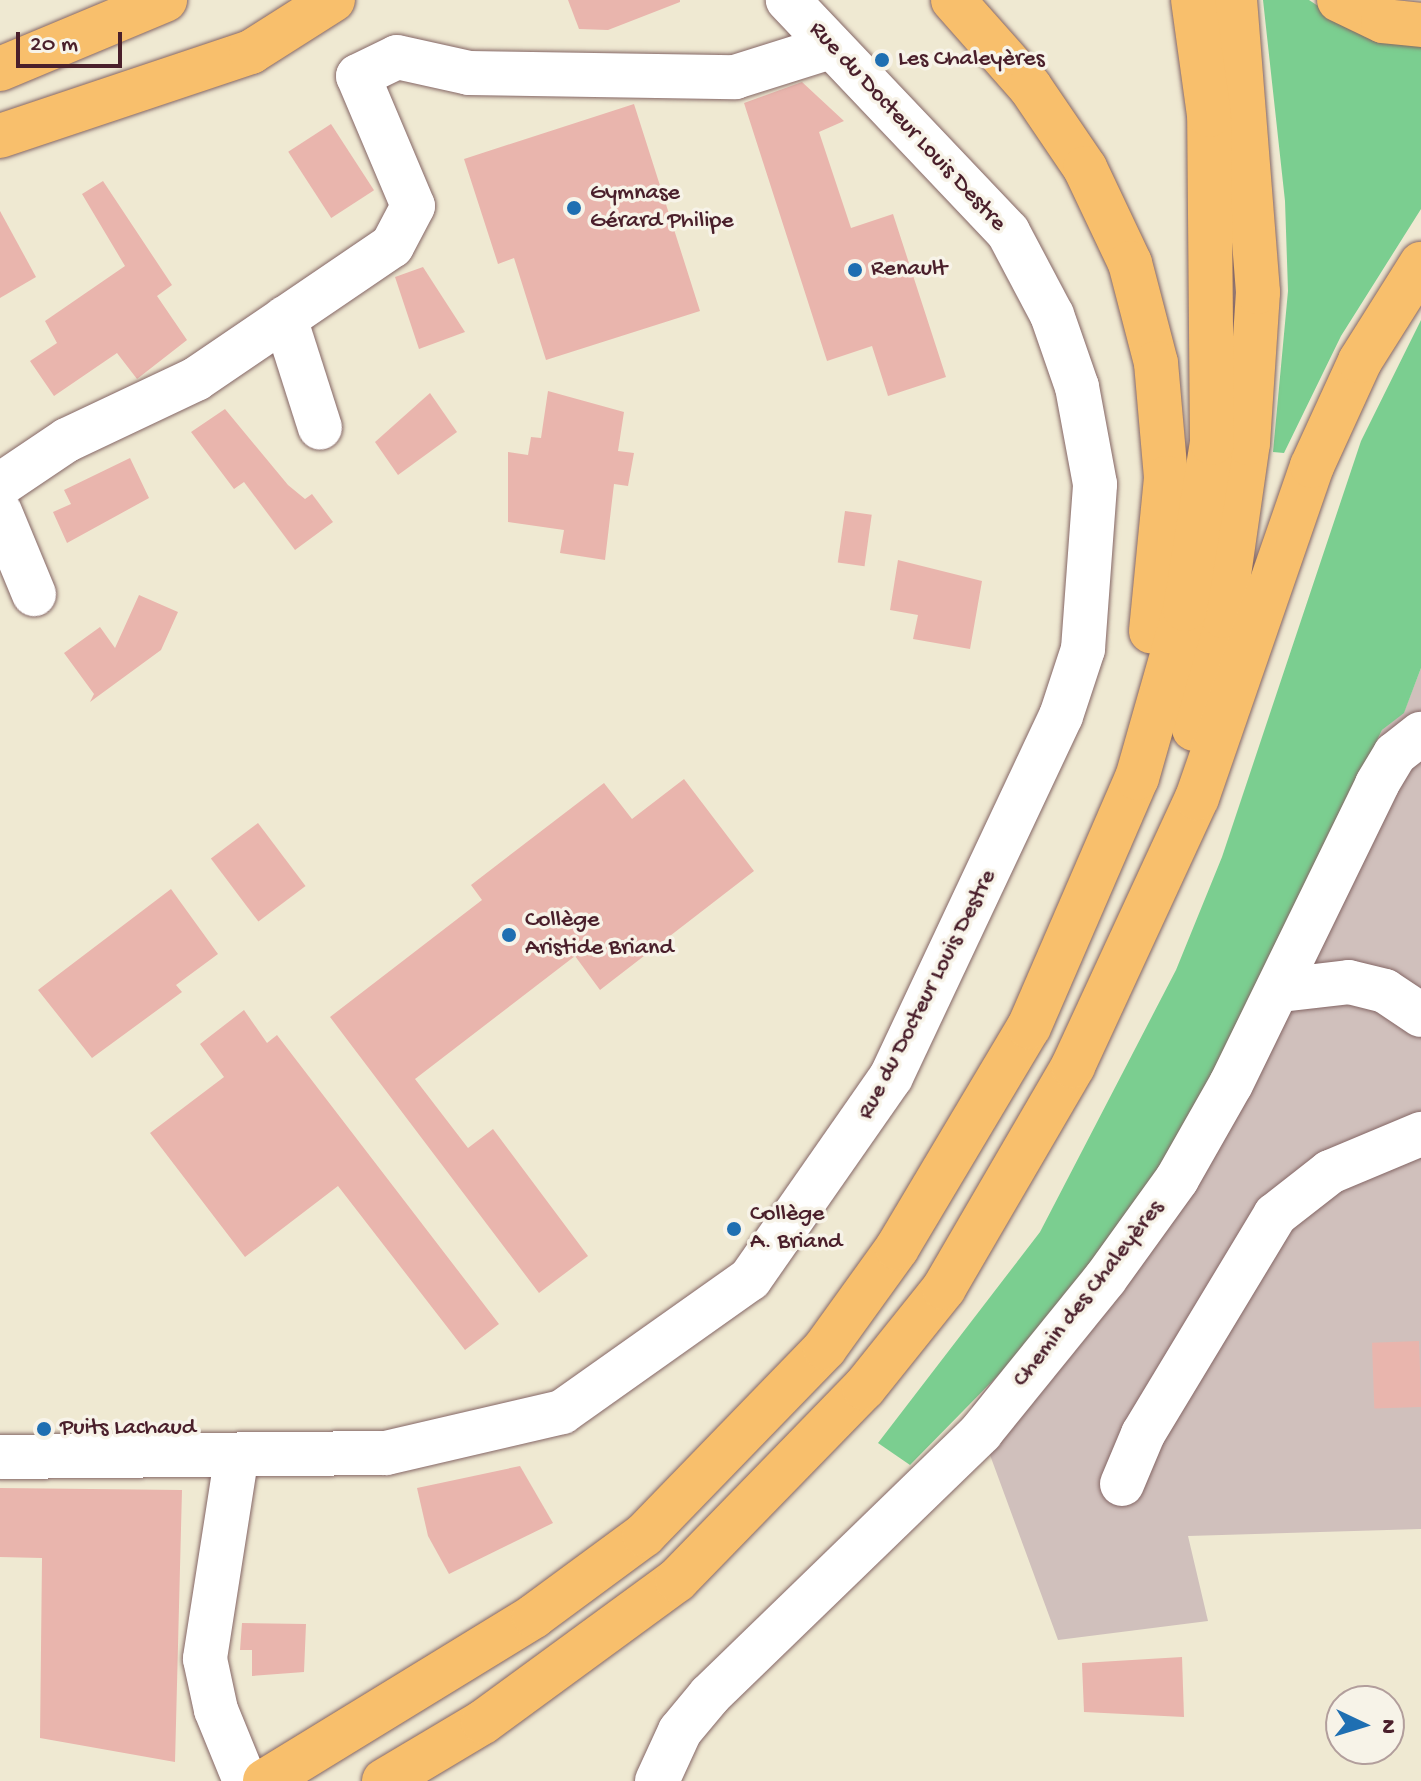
<!DOCTYPE html>
<meta charset="utf-8">
<style>
body{margin:0}
#map{position:relative;width:1421px;height:1781px;overflow:hidden;background:#efe9d2;font-family:"Gochi Hand",sans-serif}
div>[style]{position:absolute}
[style*='--x']{left:calc(var(--x)*1px);top:calc(var(--y)*1px);width:calc(var(--w)*1px);rotate:calc(var(--a)*1deg)}
.industrial>*{inset:0;background:#d0c0bc}
.green>*{inset:0;background:#7bce90}
.building>*{inset:0;background:#e9b5ad;transform-origin:0 0}
.roads{filter:drop-shadow(0 0 2px #846665) drop-shadow(0 0 2px #846665)}
.minor>*{height:44px;margin:-22px;padding:0 22px;transform-origin:22px;border-radius:22px;background:#fff}
.highway>*{height:44px;margin:-22px;padding:0 22px;transform-origin:22px;border-radius:22px;background:#f8bf6c}
.dots>*{width:22px;height:22px;translate:-50% -50%;box-sizing:border-box;border:4px solid #f7f3e8;border-radius:50%}
span{translate:-50% -50%;white-space:nowrap;text-align:center;line-height:1.15;-webkit-text-stroke:7px #f7f3e8;paint-order:stroke}
.poi-label{font-size:24px;color:#4a1f2b}
.left{translate:0 -50%;text-align:left}
.street-label{font-size:24px;color:#4a1f2b}
.north{position:absolute;left:1325px;top:1685px;width:80px;height:80px;box-sizing:border-box;background:#f7f3e8;border:2px solid #b29e9c;border-radius:50%;rotate:94deg;font-size:22px;font-weight:700;line-height:32px;text-align:center;color:#4a1f2b}
.north::after{content:'';display:block;margin:auto;width:28px;height:36px;background:#1f6fb2;clip-path:polygon(50% 0,100% 100%,50% 72%,0 100%)}
.scale{position:absolute;left:16px;top:32px;width:106px;height:36px;box-sizing:border-box;border:4px solid #4a1f2b;border-top:0;padding-left:10px;font-size:24px;line-height:28px;white-space:nowrap;color:#4a1f2b;-webkit-text-stroke:6px #f7f3e8;paint-order:stroke}
</style>
<div id="map">
<div class="industrial">
<i style="clip-path:polygon(1421px 668px,1421px 1529px,1188px 1536px,1208px 1621px,1058px 1640px,972px 1406px,1140px 1199px,1345px 815px,1382px 730px,1404px 712px)"></i>
</div>
<div class="green">
<i style="clip-path:polygon(1263px 0,1309px 0,1365px 37px,1421px 46px,1421px 209px,1341px 336px,1284px 453px,1273px 452px,1288px 291px,1285px 201px)"></i>
<i style="clip-path:polygon(1421px 320px,1421px 668px,1404px 713px,1382px 730px,1229px 1048px,1140px 1199px,1018px 1355px,910px 1465px,878px 1443px,1040px 1232px,1176px 970px,1222px 857px,1361px 441px)"></i>
</div>
<div class="building">
<i style="clip-path:polygon(568px 0,680px 0,680px 2px,608px 30px,579px 29px)"></i>
<i style="clip-path:polygon(802px 82px,844px 121px,819px 132px,851px 228px,893px 214px,946px 377px,888px 396px,872px 346px,827px 361px,744px 103px)"></i>
<i style="clip-path:polygon(634px 104px,700px 311px,546px 360px,514px 258px,498px 264px,464px 159px)"></i>
<i style="left:331px;top:124px;width:79px;height:51px;rotate:57deg"></i>
<i style="clip-path:polygon(103px 181px,172px 285px,157px 296px,187px 340px,137px 379px,117px 353px,54px 396px,30px 361px,57px 343px,45px 321px,125px 266px,82px 194px)"></i>
<i style="clip-path:polygon(0 211px,36px 277px,0 298px)"></i>
<i style="clip-path:polygon(423px 267px,465px 332px,419px 349px,395px 277px)"></i>
<i style="clip-path:polygon(548px 391px,624px 412px,618px 451px,634px 453px,628px 486px,614px 484px,605px 560px,560px 553px,564px 530px,508px 522px,508px 452px,528px 455px,531px 437px,541px 438px)"></i>
<i style="clip-path:polygon(430px 393px,457px 432px,398px 475px,375px 442px)"></i>
<i style="clip-path:polygon(225px 409px,288px 485px,305px 499px,312px 494px,333px 522px,295px 550px,244px 482px,234px 489px,191px 432px)"></i>
<i style="clip-path:polygon(130px 458px,149px 498px,67px 543px,53px 512px,71px 504px,64px 490px)"></i>
<i style="left:845px;top:511px;width:27px;height:52px;rotate:8deg"></i>
<i style="clip-path:polygon(898px 560px,982px 581px,970px 649px,913px 639px,918px 615px,890px 610px)"></i>
<i style="clip-path:polygon(139px 595px,178px 612px,161px 650px,90px 702px,94px 694px,64px 653px,100px 627px,115px 648px)"></i>
<i style="clip-path:polygon(684px 779px,754px 871px,600px 990px,575px 956px,415px 1079px,468px 1148px,493px 1129px,588px 1256px,539px 1293px,330px 1017px,482px 900px,471px 885px,604px 783px,632px 819px)"></i>
<i style="left:258px;top:823px;width:79px;height:59px;rotate:53deg"></i>
<i style="clip-path:polygon(171px 889px,218px 954px,176px 985px,182px 992px,92px 1058px,38px 990px)"></i>
<i style="clip-path:polygon(244px 1010px,267px 1043px,277px 1035px,499px 1324px,465px 1350px,338px 1186px,245px 1257px,150px 1133px,224px 1077px,200px 1044px)"></i>
<i style="left:1419px;top:1341px;width:66px;height:47px;rotate:88deg"></i>
<i style="clip-path:polygon(520px 1466px,553px 1523px,449px 1574px,428px 1536px,417px 1488px)"></i>
<i style="clip-path:polygon(0 1488px,182px 1490px,175px 1762px,40px 1738px,42px 1558px,0 1557px)"></i>
<i style="clip-path:polygon(242px 1623px,306px 1624px,304px 1672px,252px 1676px,252px 1650px,240px 1650px)"></i>
<i style="clip-path:polygon(1182px 1657px,1184px 1717px,1084px 1712px,1082px 1663px)"></i>
</div>
<div class="roads">
<div class="minor">
<i style="--x:285;--y:318;--w:115;--a:72.3"></i>
<i style="--x:0;--y:485;--w:81;--a:-33.9"></i>
<i style="--x:67;--y:440;--w:143;--a:-25.3"></i>
<i style="--x:196;--y:379;--w:237;--a:-34.2"></i>
<i style="--x:392;--y:246;--w:45;--a:-62.3"></i>
<i style="--x:413;--y:206;--w:141;--a:-112.9"></i>
<i style="--x:358;--y:76;--w:43;--a:-26"></i>
<i style="--x:397;--y:57;--w:74;--a:12.5"></i>
<i style="--x:469;--y:73;--w:266;--a:0.9"></i>
<i style="--x:735;--y:77;--w:100;--a:-17.5"></i>
<i style="--x:0;--y:512;--w:89;--a:67.5"></i>
<i style="--x:1281;--y:990;--w:68;--a:-6.7"></i>
<i style="--x:1349;--y:982;--w:37;--a:14"></i>
<i style="--x:1385;--y:991;--w:43;--a:33.7"></i>
<i style="--x:0;--y:1457;--w:386;--a:-0.6"></i>
<i style="--x:386;--y:1453;--w:181;--a:-13.1"></i>
<i style="--x:562;--y:1412;--w:230;--a:-35.3"></i>
<i style="--x:750;--y:1279;--w:246;--a:-55.1"></i>
<i style="--x:891;--y:1077;--w:399;--a:-64.8"></i>
<i style="--x:1061;--y:716;--w:71;--a:-71.8"></i>
<i style="--x:1083;--y:649;--w:165;--a:-85.8"></i>
<i style="--x:1095;--y:484;--w:99;--a:-100.5"></i>
<i style="--x:1077;--y:387;--w:76;--a:-109.1"></i>
<i style="--x:1052;--y:315;--w:94;--a:-117.9"></i>
<i style="--x:1008;--y:232;--w:320;--a:-133.5"></i>
<i style="--x:236;--y:1460;--w:201;--a:98.9"></i>
<i style="--x:205;--y:1659;--w:52;--a:77.8"></i>
<i style="--x:216;--y:1710;--w:77;--a:67.8"></i>
<i style="--x:1122;--y:1484;--w:54;--a:-67.2"></i>
<i style="--x:1143;--y:1434;--w:256;--a:-58.9"></i>
<i style="--x:1275;--y:1215;--w:70;--a:-38"></i>
<i style="--x:1330;--y:1172;--w:99;--a:-22.7"></i>
<i style="--x:657;--y:1781;--w:55;--a:-65.3"></i>
<i style="--x:680;--y:1731;--w:47;--a:-50.2"></i>
<i style="--x:710;--y:1695;--w:378;--a:-44.1"></i>
<i style="--x:981;--y:1432;--w:197;--a:-51"></i>
<i style="--x:1105;--y:1279;--w:123;--a:-54.2"></i>
<i style="--x:1177;--y:1179;--w:109;--a:-60.4"></i>
<i style="--x:1231;--y:1084;--w:334;--a:-64"></i>
<i style="--x:1377;--y:784;--w:35;--a:-59"></i>
<i style="--x:1395;--y:754;--w:33;--a:-38"></i>
</div>
<div class="highway">
<i style="--x:953;--y:0;--w:116;--a:48.5"></i>
<i style="--x:1030;--y:87;--w:98;--a:55.8"></i>
<i style="--x:1085;--y:168;--w:105;--a:64.7"></i>
<i style="--x:1130;--y:263;--w:103;--a:75.4"></i>
<i style="--x:1156;--y:363;--w:115;--a:85"></i>
<i style="--x:1166;--y:478;--w:154;--a:95.6"></i>
<i style="--x:1339;--y:0;--w:49;--a:25.5"></i>
<i style="--x:1383;--y:21;--w:38;--a:6"></i>
<i style="--x:0;--y:69;--w:179;--a:-22.7"></i>
<i style="--x:0;--y:136;--w:265;--a:-18.5"></i>
<i style="--x:251;--y:52;--w:97;--a:-32.4"></i>
<i style="--x:1194;--y:729;--w:117;--a:-75.6"></i>
<i style="--x:1223;--y:616;--w:175;--a:-81.8"></i>
<i style="--x:1248;--y:443;--w:151;--a:-86.2"></i>
<i style="--x:1258;--y:292;--w:293;--a:-94.5"></i>
<i style="--x:265;--y:1781;--w:316;--a:-31.5"></i>
<i style="--x:534;--y:1616;--w:137;--a:-36.4"></i>
<i style="--x:644;--y:1535;--w:260;--a:-45.9"></i>
<i style="--x:825;--y:1348;--w:123;--a:-54.2"></i>
<i style="--x:897;--y:1248;--w:257;--a:-59.2"></i>
<i style="--x:1029;--y:1027;--w:271;--a:-66.6"></i>
<i style="--x:1137;--y:778;--w:176;--a:-74.1"></i>
<i style="--x:1185;--y:609;--w:168;--a:-80.8"></i>
<i style="--x:1212;--y:443;--w:328;--a:-90.5"></i>
<i style="--x:1209;--y:115;--w:116;--a:-97.9"></i>
<i style="--x:384;--y:1781;--w:115;--a:-30.8"></i>
<i style="--x:483;--y:1722;--w:240;--a:-36.2"></i>
<i style="--x:677;--y:1580;--w:268;--a:-45.8"></i>
<i style="--x:864;--y:1388;--w:128;--a:-51.3"></i>
<i style="--x:944;--y:1288;--w:257;--a:-59.8"></i>
<i style="--x:1073;--y:1066;--w:295;--a:-65.2"></i>
<i style="--x:1197;--y:798;--w:351;--a:-70.9"></i>
<i style="--x:1312;--y:466;--w:115;--a:-65.4"></i>
<i style="--x:1360;--y:361;--w:115;--a:-57.8"></i>
</div>
</div>
<div class="dots">
<i style="left:882px;top:60px;background:#1f6fb2"></i>
<i style="left:574px;top:208px;background:#1f6fb2"></i>
<i style="left:855px;top:270px;background:#1f6fb2"></i>
<i style="left:509px;top:935px;background:#1f6fb2"></i>
<i style="left:734px;top:1229px;background:#1f6fb2"></i>
<i style="left:44px;top:1429px;background:#1f6fb2"></i>
</div>
<div class="poi-label">
<span class="left" style="left:898px;top:60px">Les Chaleyères</span>
<span class="left" style="left:590px;top:208px">Gymnase<br>Gérard Philipe</span>
<span class="left" style="left:871px;top:270px">Renault</span>
<span class="left" style="left:525px;top:935px">Collège<br>Aristide Briand</span>
<span class="left" style="left:750px;top:1229px">Collège<br>A. Briand</span>
<span class="left" style="left:60px;top:1429px">Puits Lachaud</span>
</div>
<div class="street-label">
<span style="left:907px;top:127px;rotate:47deg">Rue du Docteur Louis Destre</span>
<span style="left:928px;top:995px;rotate:-63deg">Rue du Docteur Louis Destre</span>
<span style="left:1089px;top:1294px;rotate:-52deg">Chemin des Chaleyères</span>
</div>
<div class="north">N</div>
<div class="scale">20 m</div>
</div>
